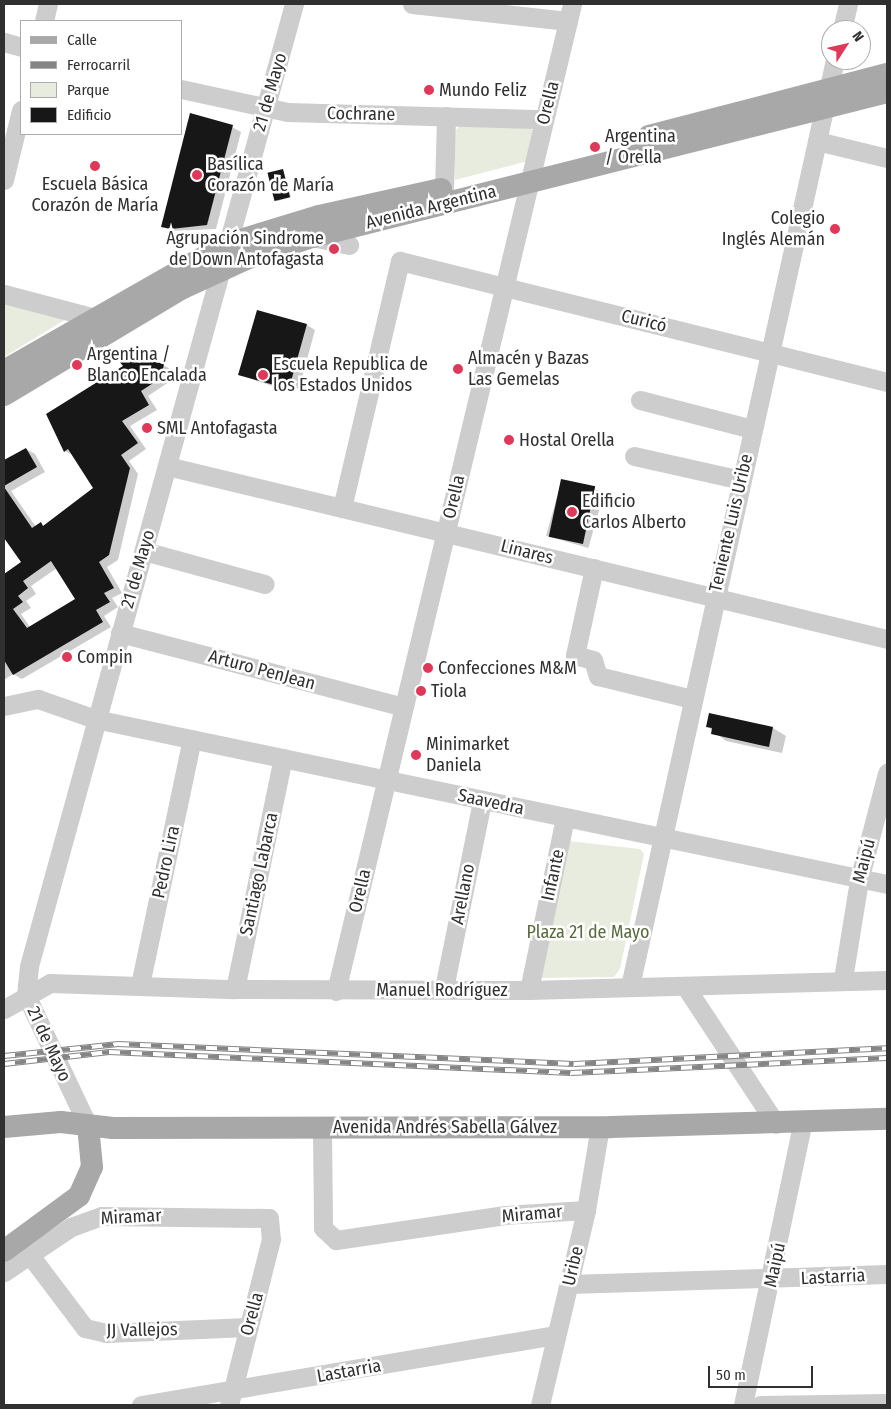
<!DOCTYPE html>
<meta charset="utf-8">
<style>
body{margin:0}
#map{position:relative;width:891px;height:1409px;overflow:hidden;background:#fff;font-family:"Fira Sans Condensed",sans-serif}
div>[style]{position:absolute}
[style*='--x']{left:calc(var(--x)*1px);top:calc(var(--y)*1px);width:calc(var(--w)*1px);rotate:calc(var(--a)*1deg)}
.green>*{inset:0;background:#e7ecde}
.shadow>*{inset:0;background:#0003;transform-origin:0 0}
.building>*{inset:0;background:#171717;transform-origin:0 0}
.minor>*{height:19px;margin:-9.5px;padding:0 9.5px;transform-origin:9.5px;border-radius:9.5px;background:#cdcdcd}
.major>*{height:22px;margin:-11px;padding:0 11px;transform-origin:11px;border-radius:11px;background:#a8a8a8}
.rail>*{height:5.5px;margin-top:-2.75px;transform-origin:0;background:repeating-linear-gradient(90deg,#fff 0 11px,#858585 0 22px);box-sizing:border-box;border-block:1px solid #858585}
.dots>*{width:14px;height:14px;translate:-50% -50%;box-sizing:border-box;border:2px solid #fff;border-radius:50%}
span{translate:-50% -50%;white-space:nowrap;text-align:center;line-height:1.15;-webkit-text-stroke:5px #fff;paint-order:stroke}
.poi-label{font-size:18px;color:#303030}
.left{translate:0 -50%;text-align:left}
.right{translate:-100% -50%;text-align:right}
.street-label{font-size:18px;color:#303030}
.park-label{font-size:18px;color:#586a3e}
.frame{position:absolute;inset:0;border:5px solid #303030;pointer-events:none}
.legend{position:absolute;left:20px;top:20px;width:162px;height:115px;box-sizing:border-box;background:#fff;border:1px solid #acacac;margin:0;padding:6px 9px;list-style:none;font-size:15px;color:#303030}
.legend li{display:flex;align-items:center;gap:10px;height:25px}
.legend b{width:25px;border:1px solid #acacac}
.north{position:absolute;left:821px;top:20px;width:50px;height:50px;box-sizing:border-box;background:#fff;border:1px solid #acacac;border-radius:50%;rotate:55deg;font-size:14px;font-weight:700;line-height:20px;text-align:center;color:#303030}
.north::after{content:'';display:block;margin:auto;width:18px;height:22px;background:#e03858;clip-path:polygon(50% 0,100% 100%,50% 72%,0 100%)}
.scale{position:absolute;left:708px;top:1366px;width:105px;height:22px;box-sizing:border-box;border:2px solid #303030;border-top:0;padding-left:6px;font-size:15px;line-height:18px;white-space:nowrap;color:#303030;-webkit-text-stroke:4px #fff;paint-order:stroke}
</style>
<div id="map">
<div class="green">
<i style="clip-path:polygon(461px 123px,527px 125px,535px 132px,528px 161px,455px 180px,453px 135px)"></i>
<i style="clip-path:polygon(4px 300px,68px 318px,4px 357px)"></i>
<i style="clip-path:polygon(568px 841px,640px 849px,644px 854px,620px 969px,614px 977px,539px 978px)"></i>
</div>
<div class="shadow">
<i style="clip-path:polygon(232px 127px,241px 132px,216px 229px,171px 231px,163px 226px)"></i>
<i style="clip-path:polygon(283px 170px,291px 197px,278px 201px,276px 200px)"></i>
<i style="clip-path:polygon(307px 325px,315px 330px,299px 389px,288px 386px,287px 391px,240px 375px)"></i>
<i style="clip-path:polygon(evenodd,163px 365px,172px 370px,169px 382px,148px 396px,157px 410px,130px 426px,146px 449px,129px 461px,138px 474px,118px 560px,107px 567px,122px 593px,112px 598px,118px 607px,104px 616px,111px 627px,22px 679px,13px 674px,4px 680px,4px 575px,22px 562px,4px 532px,4px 462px,26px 449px,35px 454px,45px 472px,11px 491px,36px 527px,45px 526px,95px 488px,73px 455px,65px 451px,163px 365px,57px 568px,77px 599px,30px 627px,21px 614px,31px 608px,26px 601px,36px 594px,31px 586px,57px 568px)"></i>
<i style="left:562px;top:480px;width:44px;height:58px;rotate:16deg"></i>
<i style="clip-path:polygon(708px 727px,773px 728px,786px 736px,782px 753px,726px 741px)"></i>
</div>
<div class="building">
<i style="clip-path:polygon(190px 113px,233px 125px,207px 225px,171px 229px,161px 227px)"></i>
<i style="left:283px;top:169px;width:29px;height:16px;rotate:76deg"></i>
<i style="clip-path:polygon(257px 310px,307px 324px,290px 385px,279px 382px,278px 386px,238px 375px)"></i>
<i style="clip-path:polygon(evenodd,129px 355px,164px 364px,161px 378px,141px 391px,149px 405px,122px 421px,138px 443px,121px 455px,130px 468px,109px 555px,99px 562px,114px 588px,104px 593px,110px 602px,96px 610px,103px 622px,13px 675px,4px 660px,4px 574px,21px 562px,4px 538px,4px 487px,32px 528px,41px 522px,43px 526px,93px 488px,68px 449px,64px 452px,46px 414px,123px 366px,119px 361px,129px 355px,51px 561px,75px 599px,27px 628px,13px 609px,23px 602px,18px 596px,28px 588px,23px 581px,51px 561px)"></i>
<i style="clip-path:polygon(26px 448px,37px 467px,4px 486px,4px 460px)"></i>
<i style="left:561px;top:479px;width:35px;height:59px;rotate:12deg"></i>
<i style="clip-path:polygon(709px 713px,773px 727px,769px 747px,711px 734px,712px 728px,706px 727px)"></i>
</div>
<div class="minor">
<i style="--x:412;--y:4;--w:157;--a:6.2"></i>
<i style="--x:44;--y:21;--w:17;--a:-77"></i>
<i style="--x:842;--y:30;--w:27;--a:-77"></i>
<i style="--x:4;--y:42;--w:18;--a:16"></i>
<i style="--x:181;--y:89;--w:108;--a:12.2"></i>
<i style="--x:287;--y:112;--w:257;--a:1.6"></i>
<i style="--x:817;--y:141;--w:72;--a:13.7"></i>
<i style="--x:4;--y:180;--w:72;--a:-76.3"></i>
<i style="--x:444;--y:189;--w:73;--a:-88.4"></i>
<i style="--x:312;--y:237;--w:38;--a:12"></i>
<i style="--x:4;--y:294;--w:94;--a:14.8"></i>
<i style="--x:640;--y:400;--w:116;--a:14.5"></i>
<i style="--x:634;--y:456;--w:110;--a:12.6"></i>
<i style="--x:167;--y:466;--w:740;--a:13.51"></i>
<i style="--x:342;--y:508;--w:254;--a:-76.8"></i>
<i style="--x:400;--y:261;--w:502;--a:13.95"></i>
<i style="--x:144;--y:551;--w:125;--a:15.3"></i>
<i style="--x:594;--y:568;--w:89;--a:102.3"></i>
<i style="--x:575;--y:655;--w:19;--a:16"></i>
<i style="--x:593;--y:660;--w:17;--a:73"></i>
<i style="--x:598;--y:676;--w:97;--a:13.7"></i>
<i style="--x:120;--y:633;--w:293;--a:14.6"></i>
<i style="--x:4;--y:706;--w:35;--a:-12"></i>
<i style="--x:38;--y:699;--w:60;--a:19.3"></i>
<i style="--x:95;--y:719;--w:809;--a:11.77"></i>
<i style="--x:843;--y:979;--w:100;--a:-80.8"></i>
<i style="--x:859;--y:880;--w:111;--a:-75.3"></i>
<i style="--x:140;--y:985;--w:251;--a:-78.1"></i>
<i style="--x:630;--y:986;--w:948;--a:-77.52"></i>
<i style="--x:685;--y:986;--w:165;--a:56.6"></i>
<i style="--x:444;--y:988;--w:191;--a:-78.5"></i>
<i style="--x:235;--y:989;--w:236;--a:-78.3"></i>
<i style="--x:529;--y:990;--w:176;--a:-78.2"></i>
<i style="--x:336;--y:991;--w:1015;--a:-76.55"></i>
<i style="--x:4;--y:1009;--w:53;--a:-29.5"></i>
<i style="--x:50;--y:983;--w:185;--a:1.9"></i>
<i style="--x:235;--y:989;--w:294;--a:0.2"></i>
<i style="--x:529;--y:990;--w:358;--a:-1.6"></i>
<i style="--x:88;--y:1126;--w:145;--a:-115.3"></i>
<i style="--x:26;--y:995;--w:29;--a:-84"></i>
<i style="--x:29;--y:966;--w:998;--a:-74.6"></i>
<i style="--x:322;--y:1128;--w:100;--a:89.4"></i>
<i style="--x:323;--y:1228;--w:18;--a:43"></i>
<i style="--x:336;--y:1240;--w:171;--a:-8.4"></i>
<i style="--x:505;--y:1215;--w:81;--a:-3.5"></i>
<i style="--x:23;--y:1246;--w:103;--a:52.9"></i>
<i style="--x:85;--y:1328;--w:22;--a:13"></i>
<i style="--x:106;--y:1333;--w:142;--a:-2.4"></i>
<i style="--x:4;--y:1272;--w:81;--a:-33.9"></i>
<i style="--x:71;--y:1227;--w:32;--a:-20"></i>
<i style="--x:101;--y:1216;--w:168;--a:0.7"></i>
<i style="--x:269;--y:1218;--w:21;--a:85"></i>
<i style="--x:271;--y:1239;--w:171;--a:104.2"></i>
<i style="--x:569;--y:1284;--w:318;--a:-1.8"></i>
<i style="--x:141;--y:1405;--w:421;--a:-9.6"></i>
<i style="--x:540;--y:1405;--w:200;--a:-76.7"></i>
<i style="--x:586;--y:1210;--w:85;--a:-80.5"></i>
<i style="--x:743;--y:1405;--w:287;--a:-78.1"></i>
<i style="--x:760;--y:1405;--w:127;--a:-0.9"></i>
</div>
<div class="major">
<i style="--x:649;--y:136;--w:246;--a:-14.6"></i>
<i style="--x:4;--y:371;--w:257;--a:-29.7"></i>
<i style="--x:227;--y:244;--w:96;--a:-16.9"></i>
<i style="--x:319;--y:216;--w:125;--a:-12.5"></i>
<i style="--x:4;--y:395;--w:209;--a:-30.9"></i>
<i style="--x:183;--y:288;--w:69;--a:-24.7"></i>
<i style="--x:246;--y:259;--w:70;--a:-18.4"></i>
<i style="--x:312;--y:237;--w:593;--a:-14.15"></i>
<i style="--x:4;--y:1127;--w:57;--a:-5"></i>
<i style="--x:61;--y:1122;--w:52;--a:6.6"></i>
<i style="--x:113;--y:1128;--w:498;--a:-0.1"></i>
<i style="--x:611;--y:1127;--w:276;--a:-1.7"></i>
<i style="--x:4;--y:1251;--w:93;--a:-36.3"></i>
<i style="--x:79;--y:1196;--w:32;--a:-66"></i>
<i style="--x:92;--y:1167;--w:41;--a:-95.6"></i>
</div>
<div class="rail">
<i style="--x:4;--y:1056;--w:115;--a:-6"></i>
<i style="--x:118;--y:1044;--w:456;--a:2.5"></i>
<i style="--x:574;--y:1064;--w:313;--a:-2.9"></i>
<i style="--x:4;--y:1064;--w:106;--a:-6.5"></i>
<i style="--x:109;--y:1052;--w:462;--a:2.6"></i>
<i style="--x:571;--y:1073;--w:316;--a:-2.7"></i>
</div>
<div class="dots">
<i style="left:429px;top:90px;background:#e03858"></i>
<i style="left:595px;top:147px;background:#e03858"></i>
<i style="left:95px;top:166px;background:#e03858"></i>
<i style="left:197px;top:175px;background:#e03858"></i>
<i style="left:835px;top:229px;background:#e03858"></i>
<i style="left:334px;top:249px;background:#e03858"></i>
<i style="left:77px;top:365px;background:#e03858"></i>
<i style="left:458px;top:369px;background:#e03858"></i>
<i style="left:263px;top:375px;background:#e03858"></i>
<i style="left:147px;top:428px;background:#e03858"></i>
<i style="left:509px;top:440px;background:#e03858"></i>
<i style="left:572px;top:512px;background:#e03858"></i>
<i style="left:67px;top:657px;background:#e03858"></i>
<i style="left:428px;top:668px;background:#e03858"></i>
<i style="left:421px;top:691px;background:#e03858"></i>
<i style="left:416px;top:755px;background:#e03858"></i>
</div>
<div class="poi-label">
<span class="left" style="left:439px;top:90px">Mundo Feliz</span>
<span class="left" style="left:605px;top:147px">Argentina<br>/ Orella</span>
<span class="left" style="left:207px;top:175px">Basílica<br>Corazón de María</span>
<span style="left:95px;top:195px">Escuela Básica<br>Corazón de María</span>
<span class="right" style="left:825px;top:229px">Colegio<br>Inglés Alemán</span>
<span class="right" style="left:324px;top:249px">Agrupación Sindrome<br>de Down Antofagasta</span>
<span class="left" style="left:87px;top:365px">Argentina /<br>Blanco Encalada</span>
<span class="left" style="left:468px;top:369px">Almacén y Bazas<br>Las Gemelas</span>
<span class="left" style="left:273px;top:375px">Escuela Republica de<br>los Estados Unidos</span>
<span class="left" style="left:157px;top:428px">SML Antofagasta</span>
<span class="left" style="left:519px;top:440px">Hostal Orella</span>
<span class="left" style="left:582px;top:512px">Edificio<br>Carlos Alberto</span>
<span class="left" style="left:77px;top:657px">Compin</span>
<span class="left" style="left:438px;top:668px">Confecciones M&amp;M</span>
<span class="left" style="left:431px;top:691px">Tiola</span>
<span class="left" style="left:426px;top:755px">Minimarket<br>Daniela</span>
</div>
<div class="street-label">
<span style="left:270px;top:92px;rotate:-74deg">21 de Mayo</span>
<span style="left:548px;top:103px;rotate:-76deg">Orella</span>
<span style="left:361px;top:114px;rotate:1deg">Cochrane</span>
<span style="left:431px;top:207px;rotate:-14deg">Avenida Argentina</span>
<span style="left:644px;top:321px;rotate:14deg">Curicó</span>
<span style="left:454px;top:497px;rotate:-77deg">Orella</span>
<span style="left:731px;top:523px;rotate:-77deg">Teniente Luis Uribe</span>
<span style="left:527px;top:552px;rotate:14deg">Linares</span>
<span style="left:138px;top:569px;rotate:-74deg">21 de Mayo</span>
<span style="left:262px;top:670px;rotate:15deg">Arturo PenJean</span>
<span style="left:491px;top:802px;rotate:12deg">Saavedra</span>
<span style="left:864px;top:861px;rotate:-76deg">Maipú</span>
<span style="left:166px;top:862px;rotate:-78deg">Pedro Lira</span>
<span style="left:259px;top:874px;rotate:-78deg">Santiago Labarca</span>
<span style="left:553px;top:875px;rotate:-78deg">Infante</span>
<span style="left:360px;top:891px;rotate:-77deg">Orella</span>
<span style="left:463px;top:894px;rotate:-79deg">Arellano</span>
<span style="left:442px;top:990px">Manuel Rodríguez</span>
<span style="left:49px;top:1044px;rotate:65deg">21 de Mayo</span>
<span style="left:445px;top:1127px">Avenida Andrés Sabella Gálvez</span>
<span style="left:532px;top:1214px;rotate:-5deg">Miramar</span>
<span style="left:131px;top:1217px;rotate:-3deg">Miramar</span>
<span style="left:775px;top:1265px;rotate:-78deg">Maipú</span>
<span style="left:573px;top:1266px;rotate:-77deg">Uribe</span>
<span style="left:833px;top:1277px;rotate:-3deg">Lastarria</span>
<span style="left:252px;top:1314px;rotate:-75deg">Orella</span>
<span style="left:142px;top:1330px;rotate:-1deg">JJ Vallejos</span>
<span style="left:349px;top:1371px;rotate:-10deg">Lastarria</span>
</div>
<div class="park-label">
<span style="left:588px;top:932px">Plaza 21 de Mayo</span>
</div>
<div class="frame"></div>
<ul class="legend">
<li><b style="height:6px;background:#a8a8a8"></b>Calle</li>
<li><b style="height:6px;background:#858585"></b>Ferrocarril</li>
<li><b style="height:14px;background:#e7ecde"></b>Parque</li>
<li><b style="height:14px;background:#171717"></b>Edificio</li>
</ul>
<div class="north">N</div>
<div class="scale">50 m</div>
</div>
